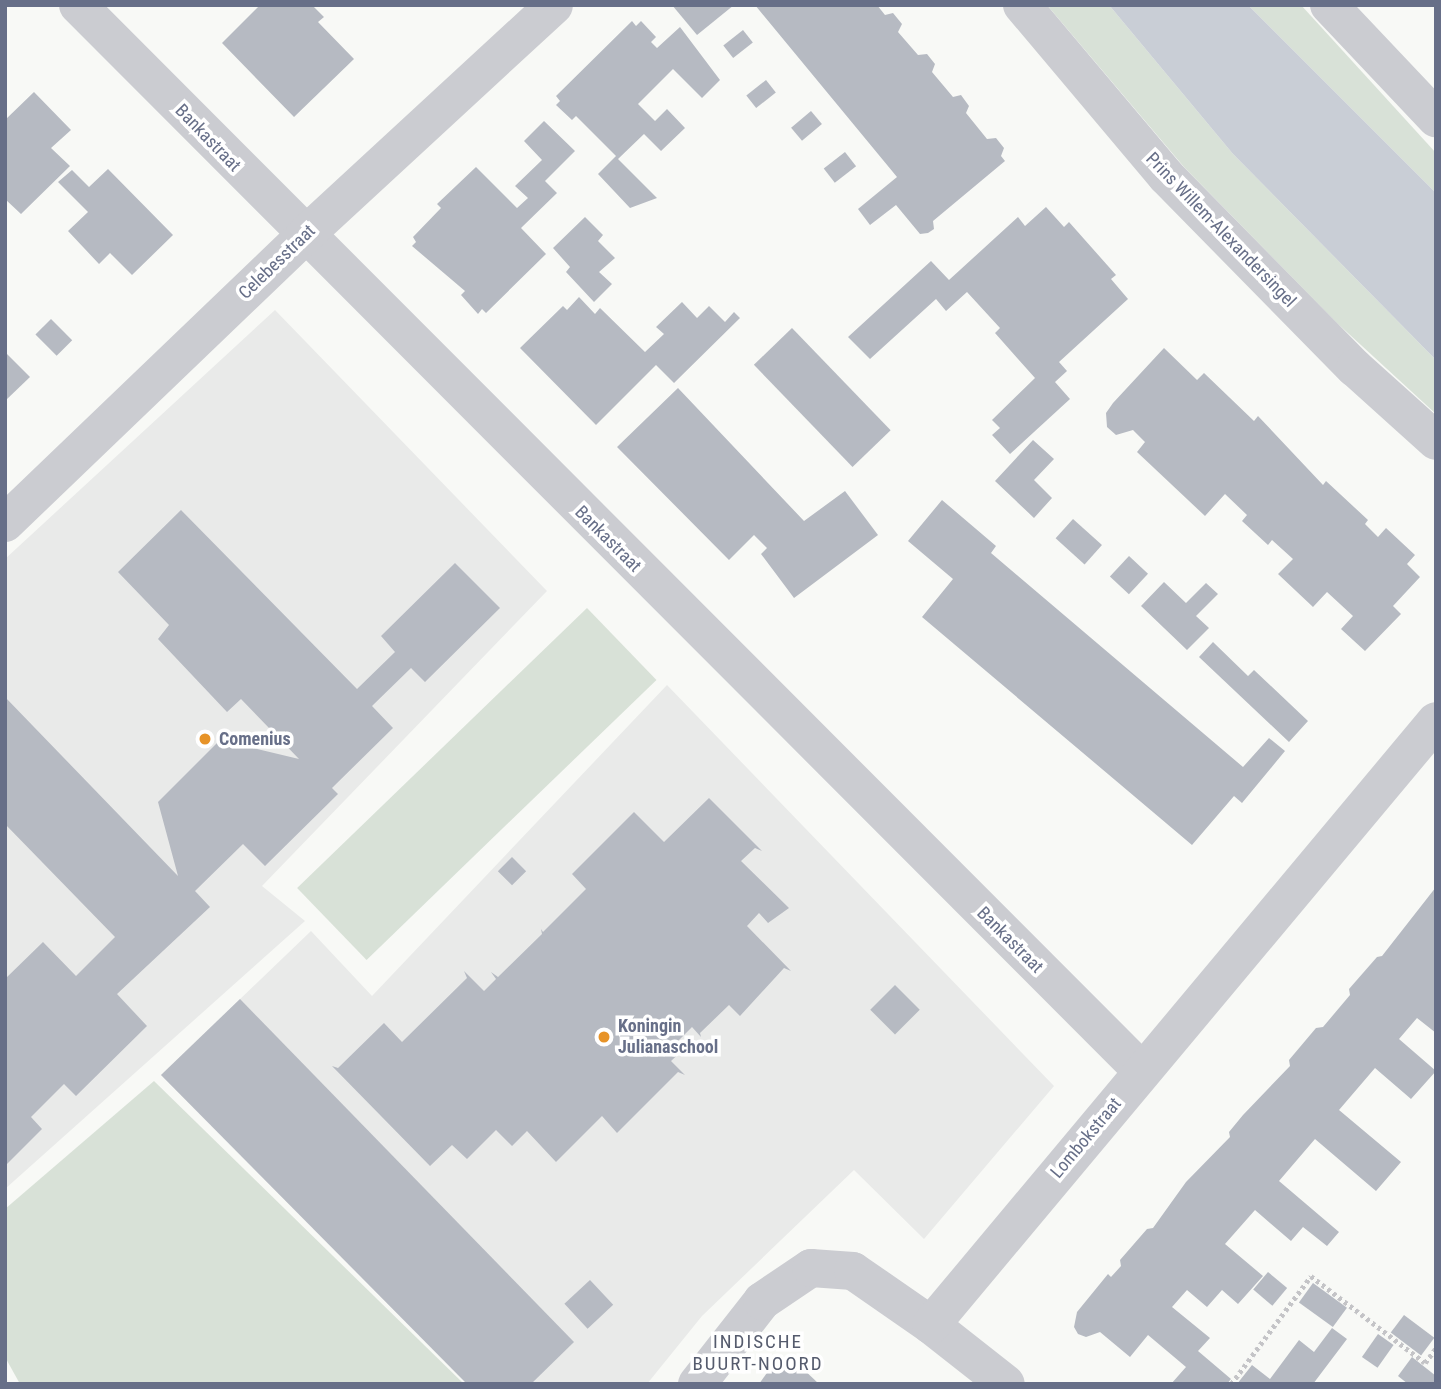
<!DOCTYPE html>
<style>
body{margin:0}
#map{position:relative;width:1441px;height:1389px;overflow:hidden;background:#f8f9f6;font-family:"Roboto Condensed",sans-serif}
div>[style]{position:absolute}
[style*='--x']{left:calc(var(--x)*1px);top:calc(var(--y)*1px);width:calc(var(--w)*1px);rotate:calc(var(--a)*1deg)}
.built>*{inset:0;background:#e9eae9}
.green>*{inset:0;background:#d8e1d7;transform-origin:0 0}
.water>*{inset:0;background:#c9ced6}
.building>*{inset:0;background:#b6bac2;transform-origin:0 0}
.path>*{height:4.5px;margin-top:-2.25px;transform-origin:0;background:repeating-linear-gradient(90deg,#c4c4c7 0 3.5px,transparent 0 7px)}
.minor>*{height:38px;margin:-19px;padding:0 19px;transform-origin:19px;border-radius:19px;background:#cbccd1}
.dots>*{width:19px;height:19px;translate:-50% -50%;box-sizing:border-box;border:4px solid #fff;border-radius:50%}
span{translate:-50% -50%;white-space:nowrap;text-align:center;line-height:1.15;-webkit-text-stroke:7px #fff;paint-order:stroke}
.street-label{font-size:18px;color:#676f88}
.poi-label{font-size:18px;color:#676f88;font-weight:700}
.left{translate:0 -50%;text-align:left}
.neighbourhood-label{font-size:19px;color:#555b6d;letter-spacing:2px}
.frame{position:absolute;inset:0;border:7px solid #676f88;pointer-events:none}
</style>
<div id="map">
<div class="built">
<i style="clip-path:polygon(275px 310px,547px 591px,262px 886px,305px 921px,5px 1189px,5px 559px)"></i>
<i style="clip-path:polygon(667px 685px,1054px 1086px,924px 1239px,854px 1170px,702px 1316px,647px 1384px,467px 1384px,161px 1075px,311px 931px,372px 996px)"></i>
</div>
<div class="green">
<i style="clip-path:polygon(1047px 5px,1109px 5px,1233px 154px,1436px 360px,1436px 414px,1337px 323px,1184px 167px)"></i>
<i style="clip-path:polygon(1248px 5px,1301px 5px,1436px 153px,1436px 193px)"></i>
<i style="left:587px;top:608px;width:100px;height:403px;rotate:46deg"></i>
<i style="clip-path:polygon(154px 1081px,464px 1384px,20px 1384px,5px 1357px,5px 1209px)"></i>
</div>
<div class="water">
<i style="clip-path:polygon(1109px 5px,1248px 5px,1436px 193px,1436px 360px,1233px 154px)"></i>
</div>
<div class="building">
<i style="clip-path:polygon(260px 5px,312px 5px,324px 17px,318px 22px,354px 59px,294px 117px,222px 43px)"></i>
<i style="clip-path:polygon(672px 5px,734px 5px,697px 35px)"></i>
<i style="clip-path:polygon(755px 5px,877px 5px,885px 15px,893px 13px,902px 24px,898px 32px,918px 55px,927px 54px,935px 64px,932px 72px,953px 97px,961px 95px,969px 106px,966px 113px,987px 139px,996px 138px,1004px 148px,1001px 156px,1005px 161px,933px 221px,934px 229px,928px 233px,920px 234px,896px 205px,870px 225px,858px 209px,897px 177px)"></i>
<i style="clip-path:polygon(632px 21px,636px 26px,641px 21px,656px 37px,651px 42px,657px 48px,680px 27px,720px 80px,702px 98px,673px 69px,638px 104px,655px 121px,667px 109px,685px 128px,661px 151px,644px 134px,618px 159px,657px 198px,630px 208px,598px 174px,616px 156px,576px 116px,572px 120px,556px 105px,560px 101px,556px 96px)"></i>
<i style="left:743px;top:30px;width:16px;height:25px;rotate:52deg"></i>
<i style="left:766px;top:80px;width:16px;height:25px;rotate:52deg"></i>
<i style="clip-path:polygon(34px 92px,71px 130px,51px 148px,70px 166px,21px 214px,5px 199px,5px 120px)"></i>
<i style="left:811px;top:111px;width:17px;height:26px;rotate:50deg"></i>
<i style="clip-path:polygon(544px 121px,575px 151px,545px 181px,557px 193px,521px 228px,546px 254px,486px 313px,482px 309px,478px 314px,461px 295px,465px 291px,412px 246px,416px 242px,413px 237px,441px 208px,437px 204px,476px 167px,517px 208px,528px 198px,515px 186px,542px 160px,524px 141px)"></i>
<i style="left:845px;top:152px;width:18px;height:27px;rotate:52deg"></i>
<i style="clip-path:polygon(108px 169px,173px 235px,132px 275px,110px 253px,99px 264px,68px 231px,88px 212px,58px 182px,72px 170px,89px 187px)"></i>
<i style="clip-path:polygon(1046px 207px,1064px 227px,1069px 222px,1116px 275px,1111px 279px,1128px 299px,1059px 362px,1067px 371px,1055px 382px,1070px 399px,1010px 454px,992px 435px,1000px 428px,992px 420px,1035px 378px,995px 333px,1000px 328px,967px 292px,946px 311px,936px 299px,870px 359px,848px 337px,931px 261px,949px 280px,1018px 217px,1025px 226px)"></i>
<i style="clip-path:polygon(585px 217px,603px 235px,598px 241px,615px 258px,599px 272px,612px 284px,594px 302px,566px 272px,570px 267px,553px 248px)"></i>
<i style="clip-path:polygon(579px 297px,595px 314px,600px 308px,645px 352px,664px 334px,656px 327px,682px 302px,697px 318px,709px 306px,725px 322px,734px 312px,740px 318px,674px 383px,656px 365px,596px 425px,520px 348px,563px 306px,567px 310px)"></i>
<i style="left:51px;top:319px;width:30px;height:22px;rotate:45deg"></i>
<i style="left:792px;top:328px;width:142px;height:53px;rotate:46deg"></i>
<i style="clip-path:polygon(1164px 348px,1197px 380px,1204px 373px,1254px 421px,1258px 416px,1323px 485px,1326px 481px,1368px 520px,1365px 524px,1378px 537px,1386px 528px,1415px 555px,1407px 564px,1420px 577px,1393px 606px,1401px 614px,1365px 651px,1341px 629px,1353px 616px,1327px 592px,1313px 607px,1278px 574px,1293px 559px,1272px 540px,1268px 545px,1242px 521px,1247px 515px,1225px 494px,1205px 516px,1137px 452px,1145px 442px,1133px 430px,1116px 435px,1107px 427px,1106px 413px,1113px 403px)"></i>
<i style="clip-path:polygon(5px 352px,30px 377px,5px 401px)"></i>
<i style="clip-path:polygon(678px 388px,804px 521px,845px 491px,878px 535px,794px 598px,761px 554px,767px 548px,754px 535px,729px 560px,617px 447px)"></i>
<i style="clip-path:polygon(1033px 440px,1054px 459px,1034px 480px,1052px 498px,1034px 518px,995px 481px)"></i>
<i style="clip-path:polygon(942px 500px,996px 546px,991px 553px,1243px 767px,1269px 738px,1285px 751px,1242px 803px,1234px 796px,1192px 845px,922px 617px,953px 579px,908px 541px)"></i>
<i style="clip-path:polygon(181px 510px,357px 689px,395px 652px,381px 636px,455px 563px,500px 608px,425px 682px,411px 668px,372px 706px,393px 728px,332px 788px,338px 794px,265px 866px,243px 844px,195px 891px,210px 907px,117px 994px,147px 1026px,76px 1096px,64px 1084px,31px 1117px,42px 1129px,5px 1166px,5px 979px,43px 942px,76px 976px,115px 937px,5px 824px,5px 697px,178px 876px,158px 802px,220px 740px,299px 759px,241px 699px,227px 712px,158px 639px,169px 625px,118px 572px)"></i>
<i style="left:1073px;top:519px;width:39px;height:26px;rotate:42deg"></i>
<i style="left:1129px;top:556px;width:26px;height:28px;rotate:43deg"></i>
<i style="clip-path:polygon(1164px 582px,1186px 603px,1206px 583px,1218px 594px,1196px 616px,1209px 628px,1187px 650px,1141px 606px)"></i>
<i style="clip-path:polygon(1213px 642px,1248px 676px,1254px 670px,1308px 721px,1289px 742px,1199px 657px)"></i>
<i style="clip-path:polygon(709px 798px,762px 851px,755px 848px,741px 861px,789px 908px,768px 923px,759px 913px,747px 926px,791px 971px,784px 968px,740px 1016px,729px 1005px,700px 1033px,701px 1037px,692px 1027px,679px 1040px,686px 1047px,671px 1061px,685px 1075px,678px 1072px,617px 1133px,602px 1116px,556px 1162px,527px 1131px,512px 1146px,496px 1130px,467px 1159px,452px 1145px,430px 1166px,332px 1066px,338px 1068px,384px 1023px,402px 1042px,467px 978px,464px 971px,484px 991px,496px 979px,491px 972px,498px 977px,542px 934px,541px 929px,543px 932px,586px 889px,572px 874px,634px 812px,664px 842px)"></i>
<i style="left:512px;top:857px;width:20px;height:20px;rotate:45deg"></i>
<i style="clip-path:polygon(1436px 887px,1436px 1033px,1417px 1018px,1399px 1039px,1436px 1071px,1411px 1099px,1375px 1068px,1339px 1110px,1401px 1162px,1376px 1191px,1315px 1139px,1279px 1181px,1339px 1232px,1327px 1246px,1303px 1227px,1291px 1241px,1255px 1210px,1225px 1244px,1263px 1276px,1238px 1304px,1222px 1290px,1207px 1307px,1187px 1290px,1172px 1307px,1210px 1338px,1198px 1351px,1231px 1379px,1227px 1384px,1171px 1384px,1186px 1367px,1148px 1335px,1130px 1357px,1100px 1332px,1086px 1337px,1078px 1334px,1074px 1327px,1077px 1312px,1108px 1274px,1111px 1277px,1121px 1266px,1120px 1260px,1147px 1229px,1153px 1228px,1186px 1182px,1230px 1137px,1229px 1132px,1243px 1115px,1290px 1066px,1289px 1060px,1316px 1028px,1323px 1027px,1350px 995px,1349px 989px,1377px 957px,1382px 956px)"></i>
<i style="left:895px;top:985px;width:35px;height:35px;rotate:45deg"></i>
<i style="clip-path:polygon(240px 999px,574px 1342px,531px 1384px,467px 1384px,161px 1075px)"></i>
<i style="left:1268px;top:1272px;width:25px;height:23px;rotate:40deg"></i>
<i style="left:590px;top:1280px;width:34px;height:35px;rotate:47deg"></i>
<i style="left:1313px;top:1283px;width:42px;height:24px;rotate:36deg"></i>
<i style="left:1404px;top:1315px;width:38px;height:22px;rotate:37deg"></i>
<i style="clip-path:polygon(1332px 1328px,1347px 1339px,1313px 1384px,1237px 1384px,1252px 1365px,1270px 1379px,1299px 1340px,1314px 1352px)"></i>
<i style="left:1378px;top:1334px;width:19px;height:28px;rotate:35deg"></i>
<i style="clip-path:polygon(780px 1355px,799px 1365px,819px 1384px,759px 1384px)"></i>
<i style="clip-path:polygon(1412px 1357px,1436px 1376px,1436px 1384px,1408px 1384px,1398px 1376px)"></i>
</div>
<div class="path">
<i style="--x:1231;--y:1384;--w:134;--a:-53.5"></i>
<i style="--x:1311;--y:1276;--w:143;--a:37.3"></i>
<i style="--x:1425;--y:1363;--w:19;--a:-54"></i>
</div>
<div class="minor">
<i style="--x:78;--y:5;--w:1506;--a:45.05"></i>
<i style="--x:1022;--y:5;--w:224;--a:49.9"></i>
<i style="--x:1166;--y:176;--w:269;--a:45.5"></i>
<i style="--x:1355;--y:368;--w:109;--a:42"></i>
<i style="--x:1329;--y:5;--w:156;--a:46.6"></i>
<i style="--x:5;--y:523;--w:414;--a:-43.8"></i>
<i style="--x:304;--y:236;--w:340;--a:-42.7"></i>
<i style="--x:931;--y:1325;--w:95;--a:38.2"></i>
<i style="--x:697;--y:1384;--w:105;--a:-51.9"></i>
<i style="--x:762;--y:1301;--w:59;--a:-34"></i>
<i style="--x:811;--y:1268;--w:42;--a:4.1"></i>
<i style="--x:853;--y:1271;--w:95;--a:34.7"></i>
<i style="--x:931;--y:1325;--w:787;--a:-50.1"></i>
</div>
<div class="dots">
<i style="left:205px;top:739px;background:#e79328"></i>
<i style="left:604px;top:1037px;background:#e79328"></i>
</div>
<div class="street-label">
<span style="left:208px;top:138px;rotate:46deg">Bankastraat</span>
<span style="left:1221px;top:230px;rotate:46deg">Prins Willem-Alexandersingel</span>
<span style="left:277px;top:262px;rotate:-44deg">Celebesstraat</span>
<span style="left:608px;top:539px;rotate:45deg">Bankastraat</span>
<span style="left:1010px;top:940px;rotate:45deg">Bankastraat</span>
<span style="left:1086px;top:1138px;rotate:-50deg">Lombokstraat</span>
</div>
<div class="poi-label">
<span class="left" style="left:219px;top:739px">Comenius</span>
<span class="left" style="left:618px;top:1037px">Koningin<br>Julianaschool</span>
</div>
<div class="neighbourhood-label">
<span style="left:758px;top:1353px">INDISCHE<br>BUURT-NOORD</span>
</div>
<div class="frame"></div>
</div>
